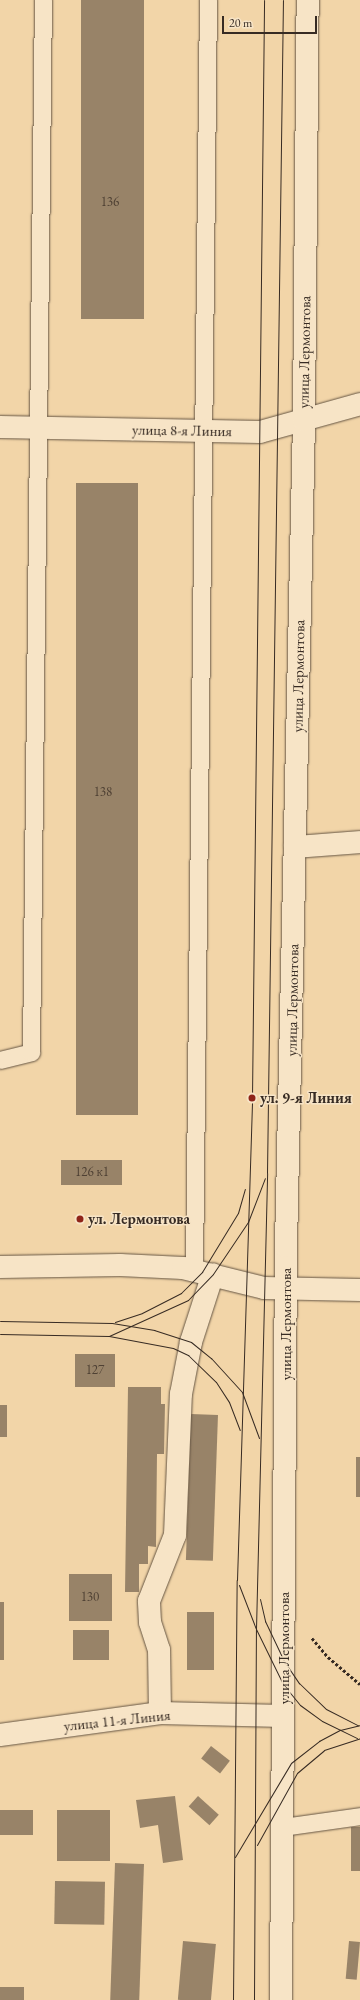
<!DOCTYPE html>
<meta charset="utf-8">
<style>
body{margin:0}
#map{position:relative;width:360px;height:2000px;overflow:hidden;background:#f2d5a8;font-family:"EB Garamond",serif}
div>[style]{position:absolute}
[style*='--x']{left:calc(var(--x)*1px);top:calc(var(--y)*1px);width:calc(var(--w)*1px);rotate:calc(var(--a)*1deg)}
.building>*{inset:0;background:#988368;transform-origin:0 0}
.path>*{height:2.5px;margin-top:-1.25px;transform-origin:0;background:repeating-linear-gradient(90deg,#372b23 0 3px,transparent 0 5px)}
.roads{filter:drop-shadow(0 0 1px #665644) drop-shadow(0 0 1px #665644)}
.service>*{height:17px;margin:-8.5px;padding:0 8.5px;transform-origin:8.5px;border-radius:8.5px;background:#f7e4c6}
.minor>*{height:22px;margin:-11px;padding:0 11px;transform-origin:11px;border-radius:11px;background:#f7e4c6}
.secondary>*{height:22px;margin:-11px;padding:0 11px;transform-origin:11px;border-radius:11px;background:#f7e4c6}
.tram>*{height:1px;margin:-0.5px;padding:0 0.5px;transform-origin:0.5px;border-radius:0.5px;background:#372b23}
.dots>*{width:11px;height:11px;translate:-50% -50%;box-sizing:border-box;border:2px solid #f7e4c6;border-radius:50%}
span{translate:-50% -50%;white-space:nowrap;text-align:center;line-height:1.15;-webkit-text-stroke:3px #f7e4c6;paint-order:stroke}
.number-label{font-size:13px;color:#4f4134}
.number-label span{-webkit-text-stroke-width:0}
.street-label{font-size:15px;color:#372b23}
.poi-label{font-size:15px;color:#372b23;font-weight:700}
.left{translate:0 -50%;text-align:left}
.scale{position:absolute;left:222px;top:16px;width:95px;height:18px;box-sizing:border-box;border:2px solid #372b23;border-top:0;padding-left:5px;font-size:12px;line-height:14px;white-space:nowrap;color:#372b23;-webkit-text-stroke:3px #f7e4c6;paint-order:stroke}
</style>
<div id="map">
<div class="building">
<i style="left:81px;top:0;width:63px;height:319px"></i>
<i style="left:76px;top:483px;width:62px;height:632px"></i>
<i style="left:61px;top:1160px;width:61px;height:25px"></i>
<i style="left:75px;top:1354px;width:40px;height:33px"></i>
<i style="clip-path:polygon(128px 1387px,161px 1387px,161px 1404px,165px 1404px,164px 1454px,157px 1454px,156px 1547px,148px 1546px,148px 1564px,139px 1564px,139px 1592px,125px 1592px)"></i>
<i style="left:0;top:1405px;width:7px;height:32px"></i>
<i style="left:191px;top:1414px;width:27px;height:146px;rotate:2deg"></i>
<i style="left:356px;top:1457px;width:4px;height:40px"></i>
<i style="left:69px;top:1574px;width:43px;height:47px"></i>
<i style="left:0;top:1602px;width:4px;height:58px"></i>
<i style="left:187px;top:1612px;width:27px;height:58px"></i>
<i style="left:73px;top:1630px;width:36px;height:30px"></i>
<i style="left:211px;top:1746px;width:24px;height:16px;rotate:38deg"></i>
<i style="clip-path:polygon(175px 1796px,183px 1860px,163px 1863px,158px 1825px,140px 1828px,136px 1800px)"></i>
<i style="left:198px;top:1796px;width:28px;height:14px;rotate:42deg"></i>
<i style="left:0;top:1810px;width:33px;height:25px"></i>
<i style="left:57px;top:1810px;width:53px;height:51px"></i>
<i style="left:351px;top:1827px;width:9px;height:44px"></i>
<i style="left:115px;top:1863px;width:29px;height:137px;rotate:2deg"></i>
<i style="left:55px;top:1881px;width:50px;height:43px;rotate:1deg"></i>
<i style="left:183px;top:1941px;width:33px;height:59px;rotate:5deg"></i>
<i style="left:349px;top:1941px;width:11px;height:38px;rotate:5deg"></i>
<i style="left:0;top:1987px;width:24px;height:13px"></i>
</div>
<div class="path">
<i style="--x:312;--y:1638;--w:25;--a:50"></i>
<i style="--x:328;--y:1657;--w:42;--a:40.2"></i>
</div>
<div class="roads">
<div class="service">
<i style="--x:0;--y:1060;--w:32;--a:-14"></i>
<i style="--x:31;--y:1052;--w:1052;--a:-89.35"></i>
<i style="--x:194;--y:1270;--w:1270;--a:-89.37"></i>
<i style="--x:283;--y:1827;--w:78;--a:-8.1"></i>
</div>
<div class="minor">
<i style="--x:0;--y:427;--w:260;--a:1.1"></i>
<i style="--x:260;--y:432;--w:104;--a:-15.6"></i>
<i style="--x:295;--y:847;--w:65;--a:-4.4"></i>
<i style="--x:160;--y:1713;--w:63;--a:-90.9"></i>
<i style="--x:159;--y:1650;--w:29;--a:-108"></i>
<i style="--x:150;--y:1622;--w:21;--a:-93"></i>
<i style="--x:149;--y:1601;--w:71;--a:-68.5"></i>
<i style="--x:175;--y:1535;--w:141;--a:-87.6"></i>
<i style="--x:181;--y:1394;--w:53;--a:-79.1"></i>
<i style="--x:191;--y:1342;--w:71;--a:-72.1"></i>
<i style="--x:0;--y:1735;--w:162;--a:-7.8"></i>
<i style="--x:160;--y:1713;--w:123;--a:1.4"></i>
</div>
<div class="secondary">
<i style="--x:0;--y:1267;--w:120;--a:-1"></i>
<i style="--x:120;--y:1265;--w:63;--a:2.7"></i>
<i style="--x:183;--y:1268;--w:83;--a:13.9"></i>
<i style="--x:264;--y:1288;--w:96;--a:1.2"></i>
<i style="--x:281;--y:2000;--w:754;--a:-89.62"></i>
<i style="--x:286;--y:1246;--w:826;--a:-88.75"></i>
<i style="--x:304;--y:420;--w:420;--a:-89.5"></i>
</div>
</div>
<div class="tram">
<i style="--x:0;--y:1321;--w:112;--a:1"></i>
<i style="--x:112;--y:1323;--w:43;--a:9.5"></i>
<i style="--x:154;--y:1330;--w:39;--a:18"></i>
<i style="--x:191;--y:1342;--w:26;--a:39"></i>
<i style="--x:211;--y:1358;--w:46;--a:47.6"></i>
<i style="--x:242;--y:1392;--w:49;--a:69.7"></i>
<i style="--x:115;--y:1322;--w:28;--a:-18"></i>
<i style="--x:142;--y:1313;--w:44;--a:-27.1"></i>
<i style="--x:181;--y:1293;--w:30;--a:-45"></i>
<i style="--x:202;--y:1272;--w:69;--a:-58.6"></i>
<i style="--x:238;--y:1213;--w:25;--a:-74"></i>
<i style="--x:0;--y:1334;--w:109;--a:1.1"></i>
<i style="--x:109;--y:1336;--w:65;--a:10.6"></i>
<i style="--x:173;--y:1348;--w:17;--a:25"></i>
<i style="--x:188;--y:1355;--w:39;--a:44"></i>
<i style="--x:216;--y:1382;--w:24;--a:57"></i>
<i style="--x:229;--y:1402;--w:30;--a:69"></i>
<i style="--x:109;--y:1336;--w:87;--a:-24.5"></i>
<i style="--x:188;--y:1300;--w:36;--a:-46"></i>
<i style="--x:213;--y:1274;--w:63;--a:-56.1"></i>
<i style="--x:248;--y:1222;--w:47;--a:-68.9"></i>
<i style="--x:239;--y:1585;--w:47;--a:68.9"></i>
<i style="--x:256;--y:1629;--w:61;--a:63.9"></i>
<i style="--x:283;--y:1684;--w:27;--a:51"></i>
<i style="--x:300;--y:1705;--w:27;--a:36"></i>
<i style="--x:322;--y:1721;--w:39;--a:26"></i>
<i style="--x:260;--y:1599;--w:23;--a:77"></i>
<i style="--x:265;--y:1621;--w:44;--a:64.6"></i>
<i style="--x:284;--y:1661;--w:27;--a:56"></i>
<i style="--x:299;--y:1683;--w:37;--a:44"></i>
<i style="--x:326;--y:1709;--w:36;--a:27"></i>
<i style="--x:257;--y:1845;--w:82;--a:-60.9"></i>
<i style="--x:297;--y:1773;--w:35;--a:-40"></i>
<i style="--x:324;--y:1750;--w:38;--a:-18"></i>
<i style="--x:235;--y:1857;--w:109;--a:-59.2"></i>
<i style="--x:291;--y:1763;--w:36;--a:-38"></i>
<i style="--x:319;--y:1741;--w:24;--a:-28"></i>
<i style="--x:340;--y:1730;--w:21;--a:-14"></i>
<i style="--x:233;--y:2000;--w:420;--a:-89.5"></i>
<i style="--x:237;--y:1580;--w:482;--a:-88.2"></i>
<i style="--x:252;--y:1098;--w:1098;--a:-89.37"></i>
<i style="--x:254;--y:2000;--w:371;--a:-89.7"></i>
<i style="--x:256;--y:1629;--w:456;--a:-88.6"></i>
<i style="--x:267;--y:1173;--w:1173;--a:-89.22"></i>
</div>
<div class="dots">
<i style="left:252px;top:1098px;background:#8f2418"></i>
<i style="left:80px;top:1219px;background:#8f2418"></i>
</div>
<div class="number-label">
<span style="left:110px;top:202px">136</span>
<span style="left:103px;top:792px">138</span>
<span style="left:92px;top:1172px">126 к1</span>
<span style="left:95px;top:1370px">127</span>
<span style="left:90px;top:1597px">130</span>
</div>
<div class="street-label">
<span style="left:304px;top:352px;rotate:-89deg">улица Лермонтова</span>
<span style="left:182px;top:430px;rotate:1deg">улица 8-я Линия</span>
<span style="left:298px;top:676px;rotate:-89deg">улица Лермонтова</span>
<span style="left:292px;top:1000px;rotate:-89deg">улица Лермонтова</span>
<span style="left:286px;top:1324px;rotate:-90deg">улица Лермонтова</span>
<span style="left:284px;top:1648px;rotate:-90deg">улица Лермонтова</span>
<span style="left:117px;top:1720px;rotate:-6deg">улица 11-я Линия</span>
</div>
<div class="poi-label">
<span class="left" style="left:260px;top:1098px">ул. 9-я Линия</span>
<span class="left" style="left:88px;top:1219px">ул. Лермонтова</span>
</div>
<div class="scale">20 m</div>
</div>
